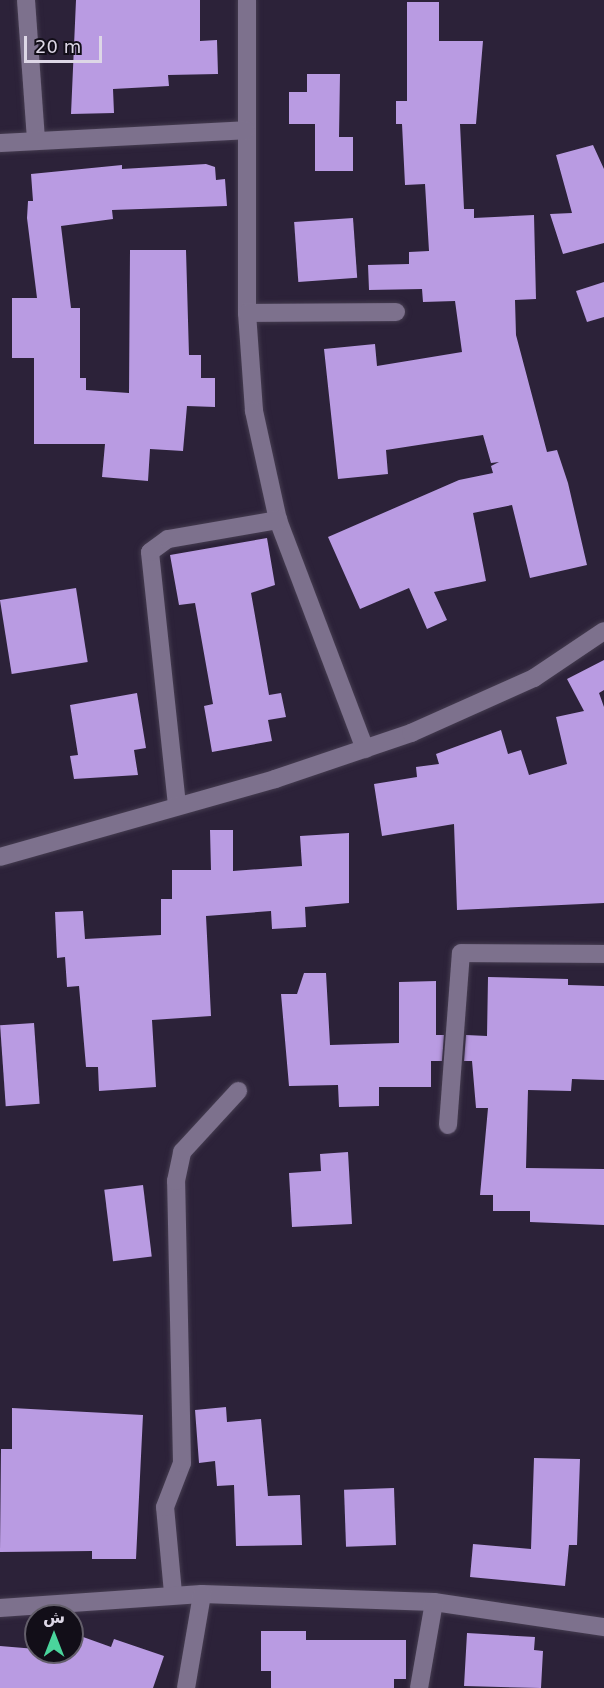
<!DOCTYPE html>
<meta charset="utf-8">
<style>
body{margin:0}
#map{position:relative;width:604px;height:1688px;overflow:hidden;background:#2c2239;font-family:"DejaVu Sans",Cairo,sans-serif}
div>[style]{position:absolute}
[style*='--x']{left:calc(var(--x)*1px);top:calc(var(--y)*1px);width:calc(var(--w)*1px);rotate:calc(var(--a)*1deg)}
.building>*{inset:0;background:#b99be2;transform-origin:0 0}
.roads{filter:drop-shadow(0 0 2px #453c50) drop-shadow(0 0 2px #453c50)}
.minor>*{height:18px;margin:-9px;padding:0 9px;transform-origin:9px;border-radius:9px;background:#7d718d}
span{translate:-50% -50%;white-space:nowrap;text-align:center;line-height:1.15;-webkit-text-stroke:6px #120e18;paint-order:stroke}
.north{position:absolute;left:24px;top:1604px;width:60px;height:60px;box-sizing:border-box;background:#120e18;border:2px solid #635e6a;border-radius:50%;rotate:0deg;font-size:16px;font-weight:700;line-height:24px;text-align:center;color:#ddd7e6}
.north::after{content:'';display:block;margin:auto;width:21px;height:27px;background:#4ad49c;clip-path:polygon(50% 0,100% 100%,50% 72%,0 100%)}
.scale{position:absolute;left:24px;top:36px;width:78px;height:27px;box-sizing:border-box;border:3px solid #ddd7e6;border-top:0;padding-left:8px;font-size:18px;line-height:21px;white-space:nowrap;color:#ddd7e6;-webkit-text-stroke:4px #120e18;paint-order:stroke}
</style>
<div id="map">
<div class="building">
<i style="clip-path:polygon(76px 0,200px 0,200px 41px,217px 40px,218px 74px,168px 75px,169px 86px,113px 89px,114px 113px,71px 114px)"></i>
<i style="clip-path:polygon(407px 2px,439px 2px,439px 41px,483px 41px,476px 124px,460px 124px,464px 209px,474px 209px,474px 218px,534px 215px,536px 299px,515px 300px,516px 335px,547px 452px,557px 450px,568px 483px,587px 565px,530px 578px,512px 505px,473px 513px,486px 581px,434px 592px,447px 620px,427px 629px,409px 588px,360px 609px,328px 537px,459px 480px,493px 473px,491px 466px,499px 462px,491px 463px,483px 435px,386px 450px,388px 474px,338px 479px,324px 349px,375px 344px,377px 366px,462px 352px,455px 301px,423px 302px,422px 289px,369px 290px,368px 265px,409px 264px,409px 252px,429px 251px,425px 184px,405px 185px,402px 124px,396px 124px,396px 101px,407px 101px)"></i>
<i style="clip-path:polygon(307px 74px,340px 74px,339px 137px,353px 137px,353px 171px,315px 171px,315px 124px,289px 124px,289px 92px,307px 92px)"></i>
<i style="clip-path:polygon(593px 145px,604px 169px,604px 243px,563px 254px,550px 214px,572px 213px,556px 155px)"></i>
<i style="clip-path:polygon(206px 164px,215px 167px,216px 180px,225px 179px,227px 206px,112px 210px,113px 219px,61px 226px,71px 308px,80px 308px,80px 378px,86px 378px,86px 390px,129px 393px,130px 250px,186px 250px,189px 355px,201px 355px,201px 378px,215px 378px,215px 407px,187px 406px,183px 451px,150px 449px,148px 481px,102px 477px,105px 444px,34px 444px,34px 358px,12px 358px,12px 298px,37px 298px,27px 218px,28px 201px,33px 201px,31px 174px,122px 165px,122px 169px)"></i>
<i style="left:353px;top:218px;width:60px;height:59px;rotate:86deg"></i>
<i style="clip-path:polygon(604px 282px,604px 317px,587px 322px,576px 291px)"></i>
<i style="clip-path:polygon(267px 538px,275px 585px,251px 593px,269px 695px,281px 693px,286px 717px,268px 720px,272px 741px,212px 752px,204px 706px,213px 704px,195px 603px,179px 605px,170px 555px)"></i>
<i style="left:76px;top:588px;width:75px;height:77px;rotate:81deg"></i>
<i style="clip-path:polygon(604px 660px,604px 690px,599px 693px,604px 707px,604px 903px,457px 910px,454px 824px,382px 836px,374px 784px,417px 777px,416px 767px,439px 764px,436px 754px,501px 730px,508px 754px,521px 750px,529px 775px,567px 764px,556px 717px,584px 711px,567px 679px)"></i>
<i style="clip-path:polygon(137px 693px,146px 748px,134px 750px,138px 775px,74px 779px,70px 756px,78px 755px,70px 705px)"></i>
<i style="clip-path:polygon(210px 830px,233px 830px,233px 871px,302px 866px,300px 836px,349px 833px,349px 903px,305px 907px,306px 927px,272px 929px,271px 911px,206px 916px,211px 1016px,152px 1020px,156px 1087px,99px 1091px,98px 1067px,86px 1067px,79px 986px,67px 987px,65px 957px,57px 958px,55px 912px,83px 911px,85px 939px,161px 935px,161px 899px,172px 899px,172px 870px,211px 870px)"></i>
<i style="clip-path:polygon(304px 973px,326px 973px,330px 1045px,399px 1043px,399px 982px,436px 981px,436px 1035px,444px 1035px,442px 1061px,431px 1061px,431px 1087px,379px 1087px,379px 1106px,339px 1107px,338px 1085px,289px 1086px,281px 994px,297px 994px)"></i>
<i style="clip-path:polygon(488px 977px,568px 979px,568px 985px,604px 986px,604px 1080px,572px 1079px,571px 1091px,528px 1090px,526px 1168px,604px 1169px,604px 1225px,530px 1222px,530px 1211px,493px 1211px,493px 1195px,480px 1195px,488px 1108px,476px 1108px,472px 1061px,464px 1061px,466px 1035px,487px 1036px)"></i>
<i style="left:34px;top:1023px;width:81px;height:34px;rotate:86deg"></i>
<i style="clip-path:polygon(348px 1152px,352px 1224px,292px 1227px,289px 1173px,321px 1171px,320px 1154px)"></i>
<i style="left:143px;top:1185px;width:72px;height:39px;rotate:83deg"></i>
<i style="clip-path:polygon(226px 1407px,227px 1422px,261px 1419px,268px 1496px,300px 1495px,302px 1545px,236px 1546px,234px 1485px,217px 1486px,215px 1461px,199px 1463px,195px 1410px)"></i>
<i style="clip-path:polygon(12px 1408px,143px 1415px,136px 1559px,92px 1559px,92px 1551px,0 1552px,1px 1449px,12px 1449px)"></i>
<i style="clip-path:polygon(534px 1458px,580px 1459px,577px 1545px,569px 1545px,565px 1586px,470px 1577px,473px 1544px,531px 1549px)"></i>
<i style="left:394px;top:1488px;width:57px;height:50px;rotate:88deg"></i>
<i style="clip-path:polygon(261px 1631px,306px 1631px,306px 1640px,406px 1640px,406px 1679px,394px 1679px,394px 1688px,271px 1688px,271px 1671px,261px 1671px)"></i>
<i style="clip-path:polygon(72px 1633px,111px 1647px,114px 1639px,164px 1656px,153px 1688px,0 1688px,0 1646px,72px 1652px)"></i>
<i style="clip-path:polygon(467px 1633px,535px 1637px,534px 1650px,543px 1651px,541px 1688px,464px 1686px)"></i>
</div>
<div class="roads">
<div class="minor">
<i style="--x:26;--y:0;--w:141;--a:85.9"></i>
<i style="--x:247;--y:0;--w:313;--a:90"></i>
<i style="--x:247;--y:313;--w:98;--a:85.9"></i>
<i style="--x:254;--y:411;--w:112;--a:77.6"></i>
<i style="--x:278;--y:520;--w:245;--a:69.2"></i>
<i style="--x:0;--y:143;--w:246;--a:-3"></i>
<i style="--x:247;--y:313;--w:149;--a:-0.4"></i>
<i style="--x:177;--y:805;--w:254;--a:-96.1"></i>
<i style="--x:150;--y:552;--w:22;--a:-36"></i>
<i style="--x:168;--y:539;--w:112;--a:-9.8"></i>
<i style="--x:0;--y:857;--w:286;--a:-15.8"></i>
<i style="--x:275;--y:779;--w:144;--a:-18.7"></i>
<i style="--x:411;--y:733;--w:135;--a:-24.1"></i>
<i style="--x:534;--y:678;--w:84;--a:-33.9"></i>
<i style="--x:448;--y:1125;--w:172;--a:-85.7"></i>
<i style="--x:461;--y:953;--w:143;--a:0.4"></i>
<i style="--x:173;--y:1593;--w:86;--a:-95.3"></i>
<i style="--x:165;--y:1507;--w:47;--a:-68.9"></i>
<i style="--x:182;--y:1463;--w:282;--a:-91.2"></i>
<i style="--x:176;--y:1181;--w:30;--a:-78"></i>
<i style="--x:182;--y:1152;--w:83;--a:-47.4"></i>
<i style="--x:0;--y:1608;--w:202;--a:-4"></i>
<i style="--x:202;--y:1594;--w:232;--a:2"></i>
<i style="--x:434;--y:1602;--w:172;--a:8.4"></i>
<i style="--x:186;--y:1688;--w:95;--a:-80.3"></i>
<i style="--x:419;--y:1688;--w:87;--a:-80.1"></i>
</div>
</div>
<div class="north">ش</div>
<div class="scale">20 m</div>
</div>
